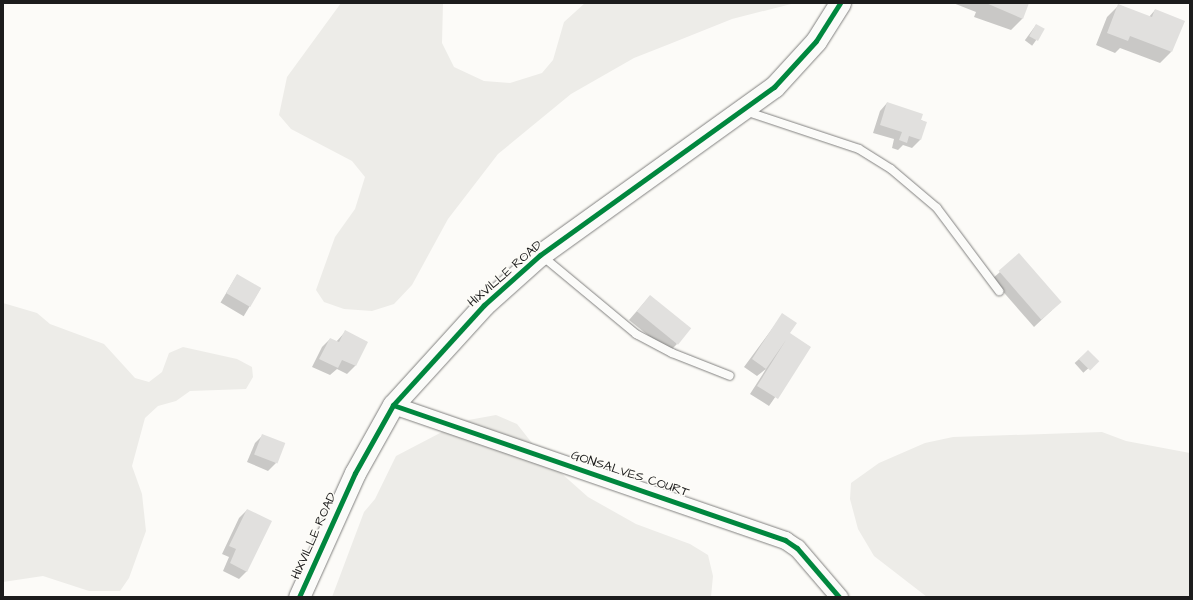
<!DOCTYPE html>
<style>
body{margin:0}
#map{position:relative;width:1193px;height:600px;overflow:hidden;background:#fcfbf8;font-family:"Architects Daughter",sans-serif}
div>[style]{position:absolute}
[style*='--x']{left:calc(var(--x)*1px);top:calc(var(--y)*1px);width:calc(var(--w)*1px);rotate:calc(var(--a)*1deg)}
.green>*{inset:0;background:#edece8}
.shadow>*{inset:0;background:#0003;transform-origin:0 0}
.building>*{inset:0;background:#e1e0de;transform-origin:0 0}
.roads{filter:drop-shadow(0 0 1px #81807f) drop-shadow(0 0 1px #81807f)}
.service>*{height:8px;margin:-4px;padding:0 4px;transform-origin:4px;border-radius:4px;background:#fbfbf9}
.minor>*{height:17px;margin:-8.5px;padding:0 8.5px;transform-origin:8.5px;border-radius:8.5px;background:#fbfbf9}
.tertiary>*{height:21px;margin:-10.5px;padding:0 10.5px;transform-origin:10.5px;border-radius:10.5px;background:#fbfbf9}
.cycleway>*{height:5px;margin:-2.5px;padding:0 2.5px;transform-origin:2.5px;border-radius:2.5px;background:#00873e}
span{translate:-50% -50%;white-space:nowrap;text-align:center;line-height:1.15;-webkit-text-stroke:3px #fdfcf7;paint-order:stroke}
.street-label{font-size:13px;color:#1c1c1c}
.frame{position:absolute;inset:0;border:4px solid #1c1c1c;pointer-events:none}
</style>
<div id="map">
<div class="green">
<i style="clip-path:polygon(341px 3px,443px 3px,442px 43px,454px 67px,484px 81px,510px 83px,542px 73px,553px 60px,564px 22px,585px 3px,795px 3px,732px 19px,667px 45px,634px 58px,571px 94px,498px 154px,448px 219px,412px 285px,394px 304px,372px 311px,344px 309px,324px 302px,316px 290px,335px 237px,355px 209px,365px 177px,352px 161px,291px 129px,279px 115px,287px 77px)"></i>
<i style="clip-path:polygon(3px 303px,37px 313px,50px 324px,104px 344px,135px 378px,149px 382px,162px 372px,169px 353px,183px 347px,237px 359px,252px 367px,253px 377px,246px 389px,190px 391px,176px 401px,158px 406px,145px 418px,132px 466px,142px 494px,146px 531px,129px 578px,120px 591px,89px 591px,43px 576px,3px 582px)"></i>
<i style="clip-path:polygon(496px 415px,517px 424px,543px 457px,588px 497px,636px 524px,690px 544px,708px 555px,713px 576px,711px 597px,332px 597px,364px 512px,375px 499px,396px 456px,463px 421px)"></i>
<i style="clip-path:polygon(1102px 432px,1126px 441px,1190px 453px,1190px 597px,927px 597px,874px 556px,858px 529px,850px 499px,851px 483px,879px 463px,925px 443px,953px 437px)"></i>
</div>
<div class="shadow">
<i style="clip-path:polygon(953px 3px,1028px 3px,1022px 19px,1011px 30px,974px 17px,976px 12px)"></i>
<i style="clip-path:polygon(1119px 5px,1149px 17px,1155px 10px,1171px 52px,1160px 63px,1120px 48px,1115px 53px,1096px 45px,1107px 17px)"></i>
<i style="left:1036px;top:25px;width:9px;height:19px;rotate:36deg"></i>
<i style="clip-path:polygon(887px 103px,925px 122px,920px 140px,912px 148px,903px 145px,898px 150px,892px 148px,894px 139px,873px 133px,880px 111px)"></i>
<i style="clip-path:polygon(1000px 272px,1052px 310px,1034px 327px,992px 279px)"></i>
<i style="left:237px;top:275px;width:27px;height:32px;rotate:31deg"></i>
<i style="clip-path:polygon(650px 296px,677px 344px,669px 352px,629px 320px)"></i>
<i style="clip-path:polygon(783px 314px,789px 334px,810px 347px,769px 406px,750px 394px,766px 369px,757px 376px,744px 367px)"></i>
<i style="clip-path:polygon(345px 332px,367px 342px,355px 366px,347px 374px,337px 369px,330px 375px,312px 367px,322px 347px,330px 339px,336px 342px)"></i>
<i style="left:1088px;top:351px;width:13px;height:18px;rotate:48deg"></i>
<i style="clip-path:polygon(263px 435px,276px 463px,268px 471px,247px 462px,255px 443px)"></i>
<i style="clip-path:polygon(247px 510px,247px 571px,239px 579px,223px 571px,229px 557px,222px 554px,239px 518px)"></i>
</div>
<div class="building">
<i style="clip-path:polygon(986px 3px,1029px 3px,1023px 19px)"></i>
<i style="clip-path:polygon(1118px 4px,1152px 17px,1155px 9px,1185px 21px,1172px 52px,1130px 36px,1128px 41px,1107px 33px)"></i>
<i style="left:1036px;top:24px;width:10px;height:14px;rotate:29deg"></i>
<i style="clip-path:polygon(887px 102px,923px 114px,921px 120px,927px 122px,921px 140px,909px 136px,907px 143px,899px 140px,902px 132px,880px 125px)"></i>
<i style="left:1019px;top:253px;width:65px;height:27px;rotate:49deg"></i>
<i style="left:237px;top:274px;width:28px;height:22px;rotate:30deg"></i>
<i style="left:650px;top:295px;width:53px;height:21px;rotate:39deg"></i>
<i style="clip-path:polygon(782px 313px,797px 323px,790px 333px,811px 347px,778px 399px,757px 386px,786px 340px,766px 369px,752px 359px)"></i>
<i style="clip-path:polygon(345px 330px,368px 342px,356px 366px,342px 360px,338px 368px,319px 359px,330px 338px,339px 342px)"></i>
<i style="left:1088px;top:350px;width:16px;height:13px;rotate:45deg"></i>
<i style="left:262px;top:434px;width:25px;height:22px;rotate:21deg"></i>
<i style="clip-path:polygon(247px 509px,272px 521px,247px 572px,230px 563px,236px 549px,229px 546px)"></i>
</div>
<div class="roads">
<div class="service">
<i style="--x:745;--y:111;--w:120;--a:18.4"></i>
<i style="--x:859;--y:149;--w:38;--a:32"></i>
<i style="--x:891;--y:169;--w:60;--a:40.3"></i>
<i style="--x:937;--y:208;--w:104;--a:53.2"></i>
<i style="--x:541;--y:255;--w:124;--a:39.7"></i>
<i style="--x:636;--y:334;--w:41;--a:27.8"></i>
<i style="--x:672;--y:353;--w:62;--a:21.6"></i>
</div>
<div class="minor">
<i style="--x:393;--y:405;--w:415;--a:19"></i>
<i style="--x:785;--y:540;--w:14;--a:34"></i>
<i style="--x:797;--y:548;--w:65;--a:49.4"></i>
</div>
<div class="tertiary">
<i style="--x:299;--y:597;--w:136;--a:-65.7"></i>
<i style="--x:355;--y:473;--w:78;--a:-60.8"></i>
<i style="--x:393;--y:405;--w:135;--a:-47.7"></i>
<i style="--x:484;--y:305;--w:75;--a:-41.8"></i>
<i style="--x:540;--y:255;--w:288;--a:-35.7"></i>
<i style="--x:774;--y:87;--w:62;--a:-47.6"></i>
<i style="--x:816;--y:41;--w:45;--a:-57.7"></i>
</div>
</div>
<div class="cycleway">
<i style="--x:393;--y:405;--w:415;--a:19"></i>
<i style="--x:785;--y:540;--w:14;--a:34"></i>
<i style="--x:797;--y:548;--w:65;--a:49.4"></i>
<i style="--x:299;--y:597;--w:136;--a:-65.7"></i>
<i style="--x:355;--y:473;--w:78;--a:-60.8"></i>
<i style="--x:393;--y:405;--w:135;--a:-47.7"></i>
<i style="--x:484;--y:305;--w:75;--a:-41.8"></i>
<i style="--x:540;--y:255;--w:288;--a:-35.7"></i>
<i style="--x:774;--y:87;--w:62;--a:-47.6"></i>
<i style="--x:816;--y:41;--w:45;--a:-57.7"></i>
</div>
<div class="street-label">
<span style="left:505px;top:274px;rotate:-41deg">HIXVILLE ROAD</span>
<span style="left:630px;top:474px;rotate:18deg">GONSALVES COURT</span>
<span style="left:314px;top:536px;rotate:-66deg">HIXVILLE ROAD</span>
</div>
<div class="frame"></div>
</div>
